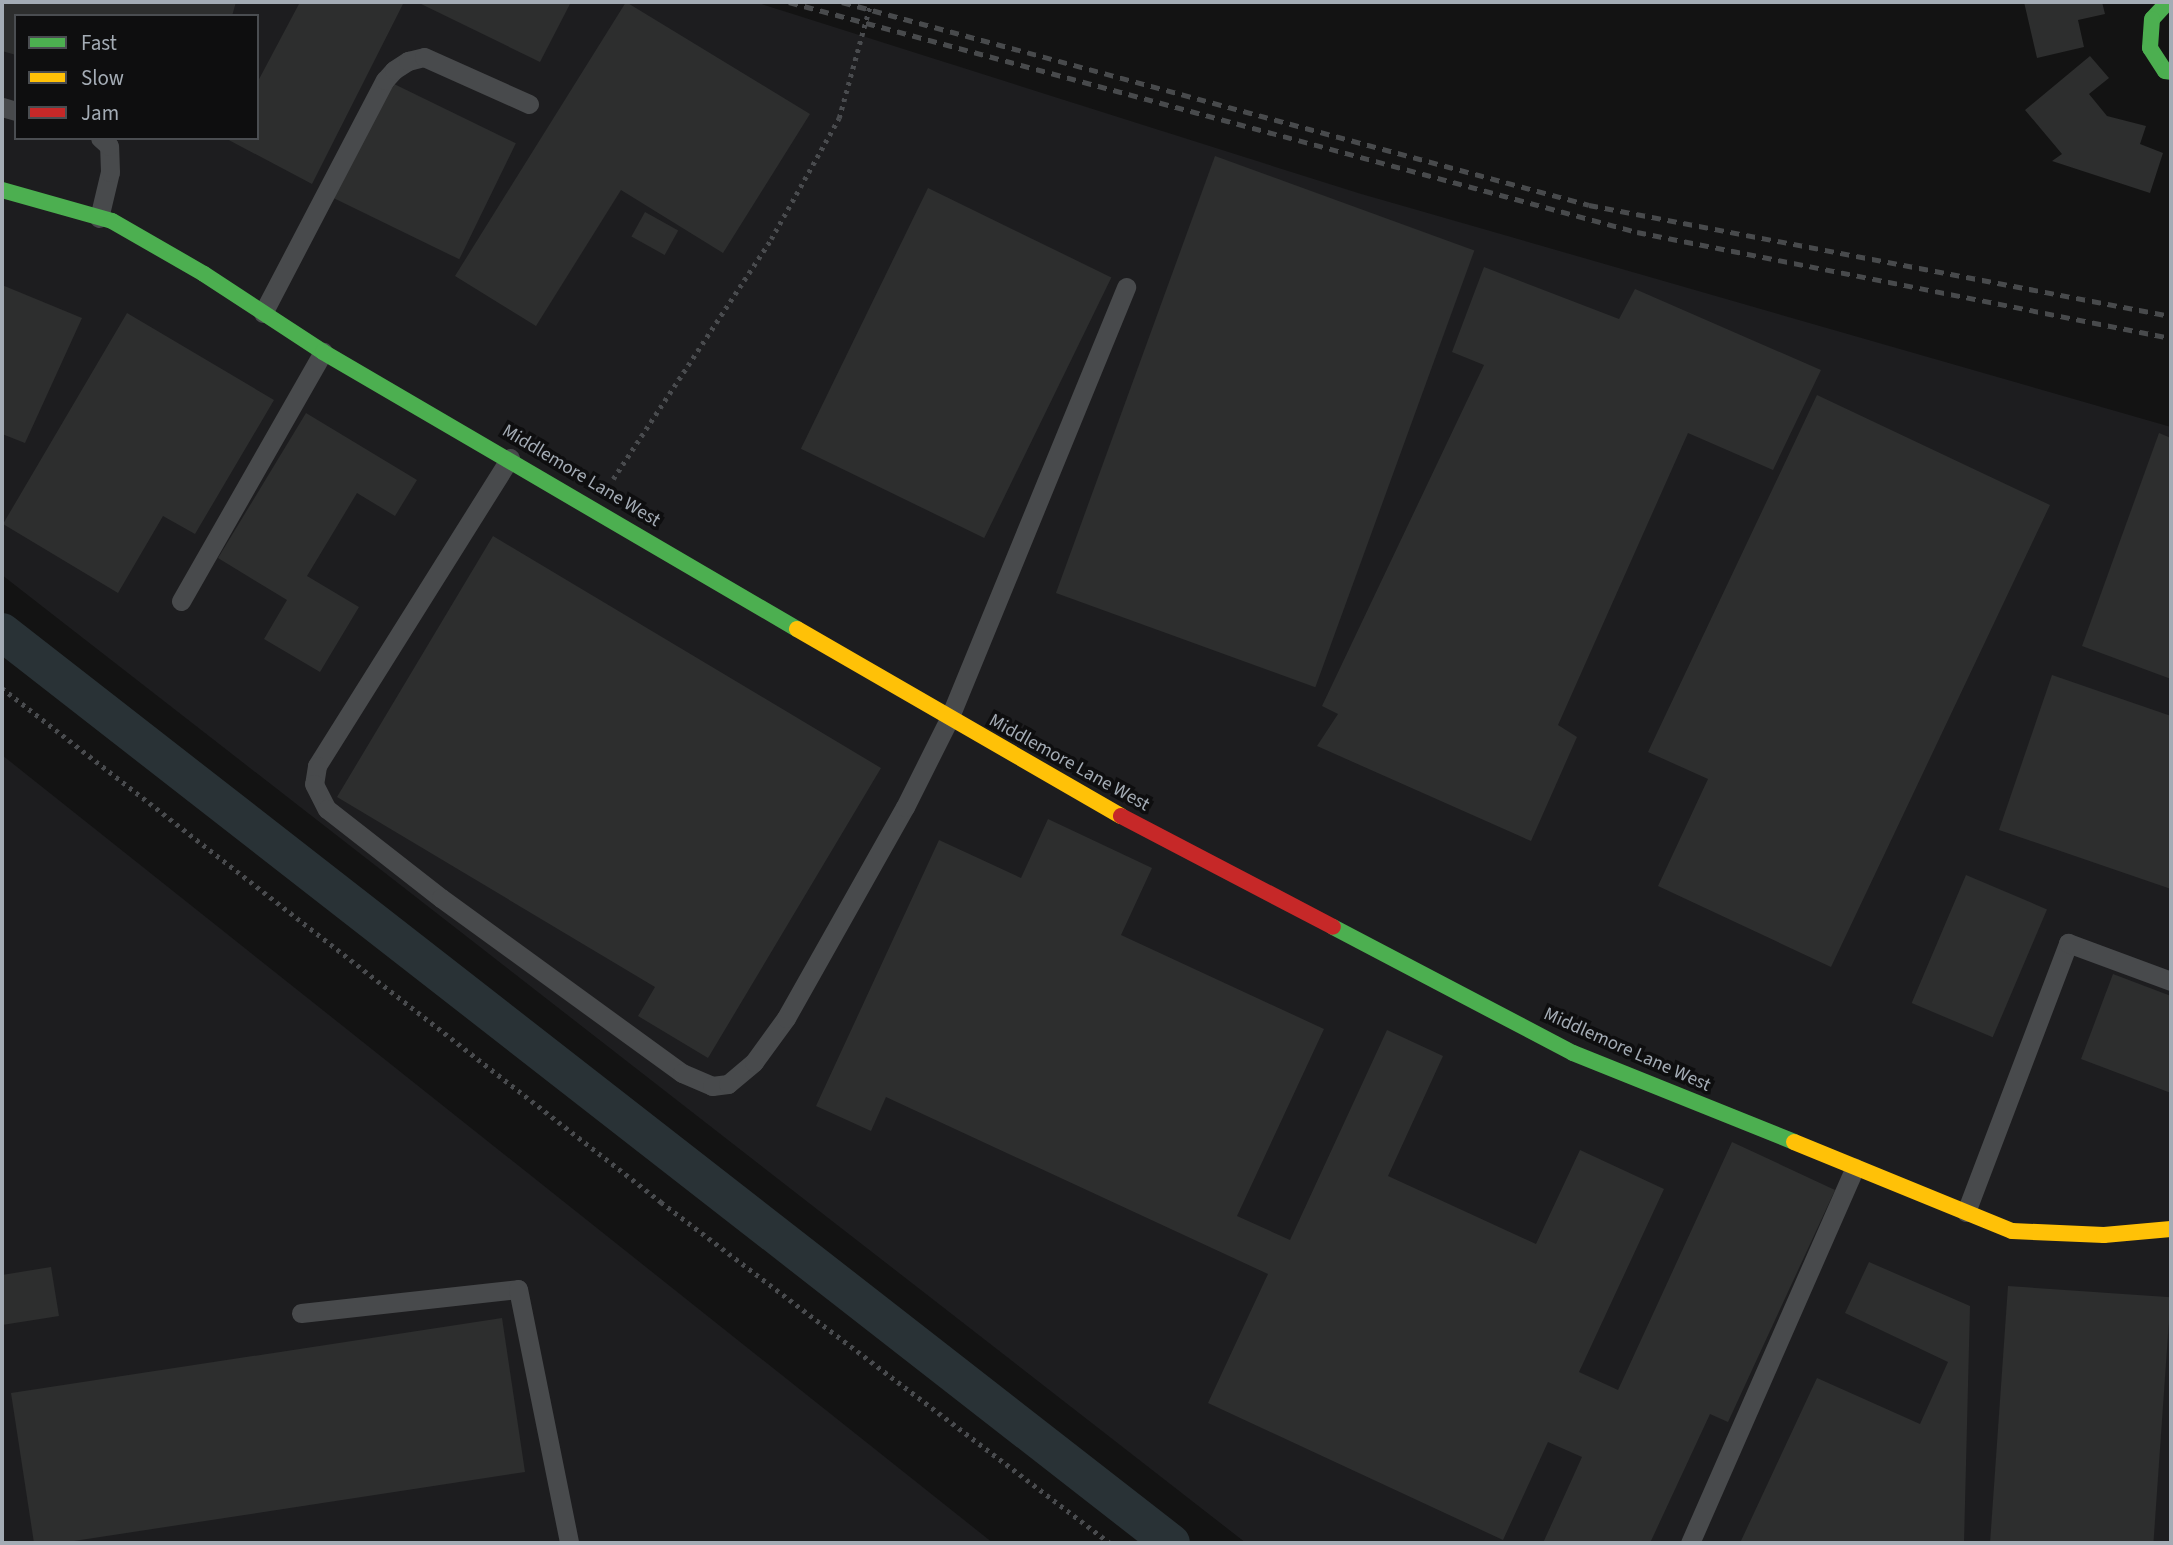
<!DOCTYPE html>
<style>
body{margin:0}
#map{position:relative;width:2173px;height:1545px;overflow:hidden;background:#131313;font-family:"Source Sans 3",sans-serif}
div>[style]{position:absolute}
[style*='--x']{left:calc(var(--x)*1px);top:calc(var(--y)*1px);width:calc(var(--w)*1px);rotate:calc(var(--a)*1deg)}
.built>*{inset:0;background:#1d1d1f}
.canal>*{height:38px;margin:-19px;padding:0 19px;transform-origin:19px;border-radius:19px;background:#293236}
.building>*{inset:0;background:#2d2e2e;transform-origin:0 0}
.path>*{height:4.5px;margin-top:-2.25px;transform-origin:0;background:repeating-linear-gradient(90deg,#494b4e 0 3.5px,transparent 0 8.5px)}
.lane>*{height:19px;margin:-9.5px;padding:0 9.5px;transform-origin:9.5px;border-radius:9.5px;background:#484a4c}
.fast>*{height:16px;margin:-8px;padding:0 8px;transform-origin:8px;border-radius:8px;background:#4caf50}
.slow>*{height:16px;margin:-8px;padding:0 8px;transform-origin:8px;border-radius:8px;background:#ffc107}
.jam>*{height:16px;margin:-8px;padding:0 8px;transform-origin:8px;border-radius:8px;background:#c62828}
.rail>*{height:5px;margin-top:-2.5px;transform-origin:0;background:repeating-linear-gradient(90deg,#484a4c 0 9px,transparent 0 16px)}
.path-bridge>*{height:4.5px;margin-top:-2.25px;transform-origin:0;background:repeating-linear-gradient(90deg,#494b4e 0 3.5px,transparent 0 8.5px)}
span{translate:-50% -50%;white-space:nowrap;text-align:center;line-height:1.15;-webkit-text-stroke:7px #0e0e0f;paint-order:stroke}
.street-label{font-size:19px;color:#a4acb5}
.frame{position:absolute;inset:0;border:4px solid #a4acb5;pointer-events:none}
.legend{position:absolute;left:14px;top:14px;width:245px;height:126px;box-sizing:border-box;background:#0e0e0f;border:2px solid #4a4d51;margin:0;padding:9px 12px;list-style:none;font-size:21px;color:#a4acb5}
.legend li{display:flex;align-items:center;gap:14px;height:35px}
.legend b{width:35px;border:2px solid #4a4d51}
</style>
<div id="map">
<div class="built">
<i style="clip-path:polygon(evenodd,2px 2px,755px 2px,1358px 193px,2171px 427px,2171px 1543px,1246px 1543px,2px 575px,2px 2px,16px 16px,257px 16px,257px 138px,16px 138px,16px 16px)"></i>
<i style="clip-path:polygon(2px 755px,993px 1543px,2px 1543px)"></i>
</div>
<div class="canal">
<i style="--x:2;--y:632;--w:1482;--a:37.93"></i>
</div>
<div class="building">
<i style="clip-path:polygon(2px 2px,236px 2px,232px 16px,16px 16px,16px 55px,2px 51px)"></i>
<i style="clip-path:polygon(300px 2px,404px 2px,312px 184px,225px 138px,257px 138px,257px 83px)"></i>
<i style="clip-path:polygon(417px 2px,571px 2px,540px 62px)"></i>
<i style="clip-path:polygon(626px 2px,810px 114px,723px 253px,621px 190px,536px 326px,455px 276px)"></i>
<i style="clip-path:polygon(2024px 2px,2102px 2px,2105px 14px,2078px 20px,2084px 47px,2037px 58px)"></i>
<i style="clip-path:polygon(2090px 56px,2109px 78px,2089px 94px,2107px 116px,2146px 126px,2140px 144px,2163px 153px,2150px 193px,2052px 161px,2062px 154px,2025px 110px)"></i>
<i style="left:390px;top:82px;width:140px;height:129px;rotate:26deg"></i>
<i style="left:1215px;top:156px;width:276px;height:465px;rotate:20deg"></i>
<i style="left:928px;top:188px;width:204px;height:290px;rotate:26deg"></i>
<i style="left:645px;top:212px;width:38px;height:28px;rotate:29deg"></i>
<i style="clip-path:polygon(1484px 267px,1619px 319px,1635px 289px,1821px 370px,1773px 470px,1688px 433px,1558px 725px,1577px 737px,1531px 841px,1317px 746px,1338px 714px,1322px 706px,1484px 365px,1452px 352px)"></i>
<i style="clip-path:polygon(2px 285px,82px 318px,25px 443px,2px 434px)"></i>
<i style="clip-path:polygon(127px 313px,274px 400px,195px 534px,163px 516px,118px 593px,3px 524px)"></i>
<i style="clip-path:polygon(1817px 395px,2050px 505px,1831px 967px,1658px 886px,1708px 779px,1648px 752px)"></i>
<i style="clip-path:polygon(306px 413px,417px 480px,395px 516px,357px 493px,307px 576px,359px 607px,320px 672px,264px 639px,287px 600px,218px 558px)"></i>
<i style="clip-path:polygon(2159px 433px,2171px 438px,2171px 679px,2082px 646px)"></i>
<i style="clip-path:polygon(493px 536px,881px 768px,708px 1058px,638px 1016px,655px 987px,337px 797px)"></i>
<i style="clip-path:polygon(2052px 675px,2171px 716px,2171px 889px,1999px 830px)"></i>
<i style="clip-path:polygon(1048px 819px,1152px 868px,1121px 935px,1324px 1029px,1237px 1216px,1290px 1240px,1387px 1030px,1443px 1056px,1388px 1176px,1536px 1244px,1580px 1150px,1664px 1189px,1579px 1372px,1618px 1390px,1732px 1142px,1835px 1190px,1728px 1422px,1710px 1414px,1650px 1543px,1543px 1543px,1582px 1457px,1548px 1442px,1503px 1540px,1208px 1403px,1268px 1274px,886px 1097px,871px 1131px,816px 1106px,939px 840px,1021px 878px)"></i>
<i style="left:1966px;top:875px;width:88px;height:139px;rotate:23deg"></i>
<i style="clip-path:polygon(2113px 974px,2171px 996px,2171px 1093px,2081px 1059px)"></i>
<i style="clip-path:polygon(1869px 1262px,1970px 1306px,1964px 1543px,1740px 1543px,1817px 1378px,1920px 1424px,1948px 1362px,1845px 1313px)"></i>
<i style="clip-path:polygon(51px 1267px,59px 1316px,2px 1325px,2px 1275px)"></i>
<i style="left:2008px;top:1286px;width:163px;height:257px;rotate:4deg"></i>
<i style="clip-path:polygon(502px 1318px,525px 1472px,61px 1543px,34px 1543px,11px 1393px)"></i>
</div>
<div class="path">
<i style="--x:613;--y:479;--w:287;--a:-56.6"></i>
<i style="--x:771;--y:239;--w:139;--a:-60.7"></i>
<i style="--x:2;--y:688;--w:836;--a:37.95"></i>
<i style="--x:661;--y:1202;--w:564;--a:37.22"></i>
</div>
<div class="lane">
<i style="--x:2;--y:107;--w:15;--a:16"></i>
<i style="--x:99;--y:218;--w:47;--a:-76.6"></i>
<i style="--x:110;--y:172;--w:26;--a:-92"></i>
<i style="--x:109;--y:146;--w:12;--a:-138"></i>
<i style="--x:263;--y:313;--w:263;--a:-62.4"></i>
<i style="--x:385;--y:80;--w:13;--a:-48"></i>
<i style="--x:394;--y:70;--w:17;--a:-33"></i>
<i style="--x:408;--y:61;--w:16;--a:-14"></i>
<i style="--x:424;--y:57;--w:115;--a:24.1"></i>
<i style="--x:510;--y:458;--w:363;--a:122.1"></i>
<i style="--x:317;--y:766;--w:18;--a:99"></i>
<i style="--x:314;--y:784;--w:28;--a:63"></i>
<i style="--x:327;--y:809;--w:145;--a:38"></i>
<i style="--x:441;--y:898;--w:298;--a:36"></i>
<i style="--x:682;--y:1073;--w:33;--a:23"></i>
<i style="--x:712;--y:1086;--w:16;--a:-7"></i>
<i style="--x:728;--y:1084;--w:34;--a:-40"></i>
<i style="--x:754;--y:1062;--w:54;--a:-54"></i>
<i style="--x:786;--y:1018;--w:242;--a:-60.6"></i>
<i style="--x:905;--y:807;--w:98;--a:-63.4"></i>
<i style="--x:949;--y:719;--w:467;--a:-67.7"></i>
<i style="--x:181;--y:601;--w:287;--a:-60.3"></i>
<i style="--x:1966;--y:1212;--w:288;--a:-69.2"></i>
<i style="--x:2068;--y:943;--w:110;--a:20.3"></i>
<i style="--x:301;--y:1313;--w:218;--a:-6.3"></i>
<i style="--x:518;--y:1289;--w:259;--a:78.6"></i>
<i style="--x:1690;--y:1543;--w:410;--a:-66.3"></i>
</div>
<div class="fast">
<i style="--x:2168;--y:2;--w:23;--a:133"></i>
<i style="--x:2152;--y:19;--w:29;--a:94"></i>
<i style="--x:2150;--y:48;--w:27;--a:57"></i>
<i style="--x:2165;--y:71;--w:6;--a:9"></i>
<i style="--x:2;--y:190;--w:114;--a:15.7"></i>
<i style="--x:112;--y:221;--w:106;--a:29.9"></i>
<i style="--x:204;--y:274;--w:142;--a:33.2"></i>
<i style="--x:323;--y:352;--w:549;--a:30.3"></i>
<i style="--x:1333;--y:927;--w:271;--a:27.7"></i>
<i style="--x:1573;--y:1053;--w:238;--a:21.9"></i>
</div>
<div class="slow">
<i style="--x:797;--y:629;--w:374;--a:30"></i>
<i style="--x:1794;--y:1142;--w:235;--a:22.2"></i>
<i style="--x:2012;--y:1231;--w:92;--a:2.5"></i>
<i style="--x:2104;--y:1235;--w:67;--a:-5.1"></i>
</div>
<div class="jam">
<i style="--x:1121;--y:816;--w:239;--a:27.6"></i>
</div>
<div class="rail">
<i style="--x:789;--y:2;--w:879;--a:15.18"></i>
<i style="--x:1637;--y:232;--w:544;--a:11.23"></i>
<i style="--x:842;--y:2;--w:774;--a:15.2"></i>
<i style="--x:1589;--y:205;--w:592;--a:10.8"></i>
</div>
<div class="path-bridge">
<i style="--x:839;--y:118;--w:120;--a:-74.6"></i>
</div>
<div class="street-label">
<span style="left:581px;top:476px;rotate:31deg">Middlemore Lane West</span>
<span style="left:1069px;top:763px;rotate:29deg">Middlemore Lane West</span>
<span style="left:1627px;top:1050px;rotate:24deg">Middlemore Lane West</span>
</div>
<div class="frame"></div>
<ul class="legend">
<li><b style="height:9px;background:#4caf50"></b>Fast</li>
<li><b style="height:9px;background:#ffc107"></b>Slow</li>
<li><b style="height:9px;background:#c62828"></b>Jam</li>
</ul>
</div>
